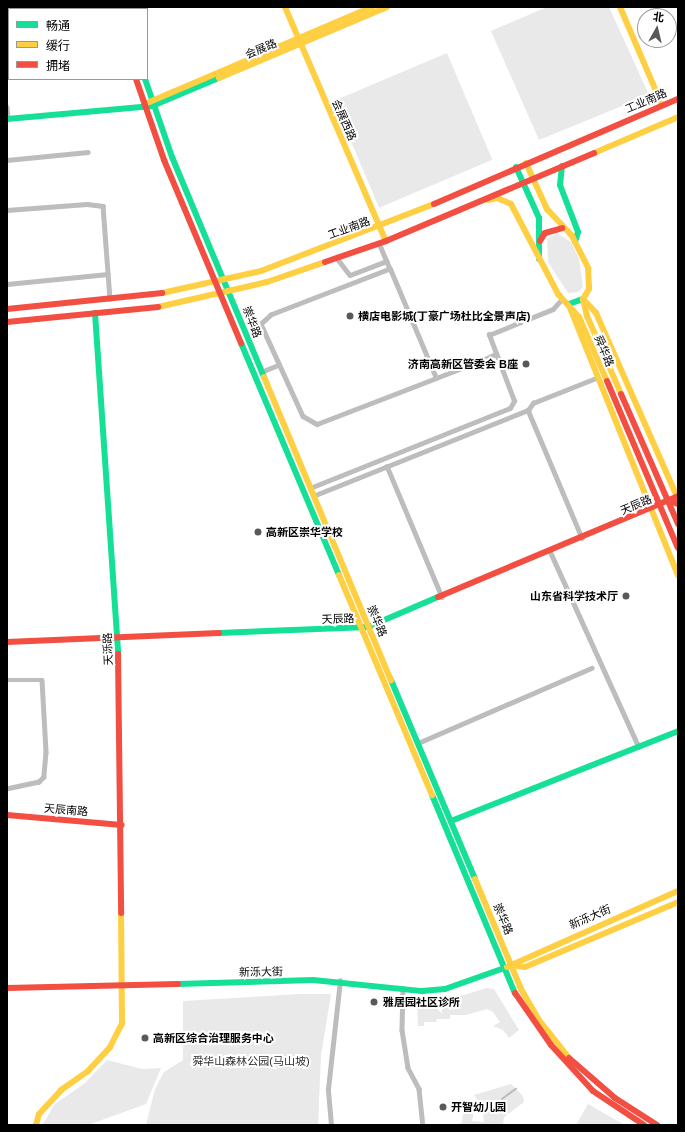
<!DOCTYPE html>
<meta charset="utf-8">
<style>
body{margin:0}
#map{position:relative;width:685px;height:1132px;overflow:hidden;background:#fff;font-family:Helvetica,"Noto Sans SC",sans-serif}
div>[style]{position:absolute}
[style*='--x']{left:calc(var(--x)*1px);top:calc(var(--y)*1px);width:calc(var(--w)*1px);rotate:calc(var(--a)*1deg)}
.green>*{inset:0;background:#e9e9e9;transform-origin:0 0}
.stream>*{height:1.5px;margin:-0.75px;padding:0 0.75px;transform-origin:0.75px;border-radius:0.75px;background:#bbb}
.street>*{height:4.5px;margin:-2.25px;padding:0 2.25px;transform-origin:2.25px;border-radius:2.25px;background:#bdbdbd}
.fast>*{height:6px;margin:-3px;padding:0 3px;transform-origin:3px;border-radius:3px;background:#16e098}
.slow>*{height:6px;margin:-3px;padding:0 3px;transform-origin:3px;border-radius:3px;background:#ffcf43}
.jam>*{height:6px;margin:-3px;padding:0 3px;transform-origin:3px;border-radius:3px;background:#f24e42}
.dots>*{width:11px;height:11px;translate:-50% -50%;box-sizing:border-box;border:2px solid #fff;border-radius:50%}
span{translate:-50% -50%;white-space:nowrap;text-align:center;line-height:1.15;-webkit-text-stroke:4px #fff;paint-order:stroke}
.street-label{font-size:11px;color:#000}
.poi-label{font-size:11px;color:#000;font-weight:700}
.left{translate:0 -50%;text-align:left}
.right{translate:-100% -50%;text-align:right}
.park-label{font-size:11px;color:#2e2e2e}
.frame{position:absolute;inset:0;border:8px solid #000;pointer-events:none}
.legend{position:absolute;left:8px;top:8px;width:140px;height:72px;box-sizing:border-box;background:#fff;border:1px solid #999;margin:0;padding:5px 7px;list-style:none;font-size:12px;color:#000}
.legend li{display:flex;align-items:center;gap:8px;height:20px}
.legend b{width:20px;border:1px solid #999}
.north{position:absolute;left:637px;top:8px;width:40px;height:40px;box-sizing:border-box;background:#fff;border:1px solid #999;border-radius:50%;rotate:8deg;font-size:11px;font-weight:700;line-height:16px;text-align:center;color:#000}
.north::after{content:'';display:block;margin:auto;width:14px;height:18px;background:#595959;clip-path:polygon(50% 0,100% 100%,50% 72%,0 100%)}
</style>
<div id="map">
<div class="green">
<i style="clip-path:polygon(547px 7px,609px 7px,649px 95px,539px 140px,491px 31px)"></i>
<i style="left:447px;top:53px;width:116px;height:123px;rotate:67deg"></i>
<i style="clip-path:polygon(557px 233px,571px 242px,579px 259px,583px 287px,578px 292px,568px 293px,548px 262px,547px 239px)"></i>
<i style="clip-path:polygon(486px 988px,494px 989px,519px 1030px,509px 1038px,503px 1030px,493px 1026px,500px 1022px,493px 1012px,487px 1009px,466px 1015px,450px 1015px,450px 1019px,437px 1019px,436px 1022px,424px 1022px,424px 1026px,418px 1026px,417px 1002px,464px 995px)"></i>
<i style="clip-path:polygon(300px 994px,331px 994px,321px 1056px,318px 1125px,146px 1125px,155px 1089px,164px 1072px,183px 1060px,183px 1001px)"></i>
<i style="clip-path:polygon(107px 1060px,142px 1069px,161px 1068px,146px 1104px,88px 1125px,42px 1125px,55px 1104px,85px 1083px)"></i>
<i style="clip-path:polygon(511px 1084px,523px 1096px,524px 1102px,504px 1117px,503px 1125px,454px 1125px,462px 1123px,464px 1105px,472px 1101px,480px 1109px,474px 1111px,472px 1121px,484px 1122px,482px 1107px,474px 1095px)"></i>
<i style="clip-path:polygon(588px 1104px,623px 1124px,622px 1125px,576px 1125px)"></i>
</div>
<div class="stream">
<i style="--x:502;--y:1099;--w:17;--a:-36"></i>
</div>
<div class="street">
<i style="--x:56;--y:7;--w:2;--a:63"></i>
<i style="--x:7;--y:67;--w:2;--a:0"></i>
<i style="--x:7;--y:107;--w:12;--a:85"></i>
<i style="--x:7;--y:160;--w:81;--a:-5.6"></i>
<i style="--x:7;--y:210;--w:80;--a:-4.3"></i>
<i style="--x:87;--y:204;--w:16;--a:7"></i>
<i style="--x:103;--y:206;--w:93;--a:85.7"></i>
<i style="--x:379;--y:243;--w:28;--a:67"></i>
<i style="--x:337;--y:258;--w:21;--a:53"></i>
<i style="--x:350;--y:275;--w:39;--a:-21"></i>
<i style="--x:7;--y:284;--w:101;--a:-5.7"></i>
<i style="--x:261;--y:372;--w:18;--a:-22"></i>
<i style="--x:436;--y:378;--w:118;--a:-112.9"></i>
<i style="--x:390;--y:269;--w:128;--a:158.9"></i>
<i style="--x:271;--y:315;--w:13;--a:138"></i>
<i style="--x:261;--y:324;--w:101;--a:65.5"></i>
<i style="--x:303;--y:416;--w:16;--a:30"></i>
<i style="--x:317;--y:424;--w:128;--a:-21.1"></i>
<i style="--x:436;--y:378;--w:45;--a:-20.9"></i>
<i style="--x:478;--y:362;--w:20;--a:-24"></i>
<i style="--x:528;--y:410;--w:9;--a:-54"></i>
<i style="--x:533;--y:403;--w:68;--a:-21.6"></i>
<i style="--x:387;--y:466;--w:142;--a:67.2"></i>
<i style="--x:310;--y:488;--w:215;--a:-21.8"></i>
<i style="--x:510;--y:408;--w:8;--a:-60"></i>
<i style="--x:514;--y:401;--w:71;--a:-110.7"></i>
<i style="--x:489;--y:335;--w:69;--a:-22.1"></i>
<i style="--x:553;--y:309;--w:13;--a:-48"></i>
<i style="--x:313;--y:496;--w:232;--a:-21.8"></i>
<i style="--x:528;--y:410;--w:139;--a:67.1"></i>
<i style="--x:550;--y:551;--w:215;--a:65.6"></i>
<i style="--x:7;--y:680;--w:35;--a:0"></i>
<i style="--x:42;--y:680;--w:72;--a:86.8"></i>
<i style="--x:46;--y:752;--w:25;--a:95"></i>
<i style="--x:44;--y:777;--w:7;--a:135"></i>
<i style="--x:39;--y:782;--w:33;--a:168"></i>
<i style="--x:418;--y:743;--w:189;--a:-23.4"></i>
<i style="--x:403;--y:988;--w:42;--a:91.4"></i>
<i style="--x:402;--y:1030;--w:38;--a:81"></i>
<i style="--x:408;--y:1068;--w:24;--a:62"></i>
<i style="--x:419;--y:1089;--w:36;--a:84"></i>
<i style="--x:331;--y:1125;--w:36;--a:-95"></i>
<i style="--x:328;--y:1089;--w:109;--a:-83.7"></i>
</div>
<div class="fast">
<i style="--x:124;--y:7;--w:2;--a:90"></i>
<i style="--x:145;--y:79;--w:83;--a:70.9"></i>
<i style="--x:172;--y:157;--w:238;--a:67.3"></i>
<i style="--x:7;--y:119;--w:146;--a:-5.1"></i>
<i style="--x:152;--y:106;--w:73;--a:-22.7"></i>
<i style="--x:562;--y:166;--w:19;--a:96"></i>
<i style="--x:560;--y:185;--w:50;--a:69"></i>
<i style="--x:578;--y:232;--w:10;--a:107"></i>
<i style="--x:516;--y:167;--w:56;--a:65.7"></i>
<i style="--x:539;--y:218;--w:41;--a:90"></i>
<i style="--x:569;--y:304;--w:15;--a:-20"></i>
<i style="--x:95;--y:313;--w:342;--a:86.1"></i>
<i style="--x:241;--y:343;--w:252;--a:67.1"></i>
<i style="--x:219;--y:633;--w:149;--a:-2.3"></i>
<i style="--x:368;--y:627;--w:76;--a:-23.2"></i>
<i style="--x:391;--y:680;--w:216;--a:67.1"></i>
<i style="--x:432;--y:795;--w:215;--a:67.3"></i>
<i style="--x:451;--y:821;--w:244;--a:-21.6"></i>
<i style="--x:178;--y:984;--w:135;--a:-1.7"></i>
<i style="--x:313;--y:980;--w:110;--a:5.8"></i>
<i style="--x:422;--y:991;--w:23;--a:-5"></i>
<i style="--x:445;--y:989;--w:66;--a:-19.5"></i>
</div>
<div class="slow">
<i style="--x:285;--y:7;--w:255;--a:66.7"></i>
<i style="--x:620;--y:7;--w:107;--a:66.8"></i>
<i style="--x:219;--y:78;--w:182;--a:-22.9"></i>
<i style="--x:147;--y:103;--w:245;--a:-23.1"></i>
<i style="--x:594;--y:153;--w:91;--a:-23.2"></i>
<i style="--x:526;--y:163;--w:51;--a:65.5"></i>
<i style="--x:547;--y:209;--w:37;--a:47"></i>
<i style="--x:572;--y:236;--w:36;--a:63"></i>
<i style="--x:588;--y:268;--w:21;--a:87"></i>
<i style="--x:589;--y:289;--w:12;--a:121"></i>
<i style="--x:583;--y:299;--w:17;--a:77"></i>
<i style="--x:587;--y:316;--w:85;--a:66.4"></i>
<i style="--x:488;--y:200;--w:9;--a:-13"></i>
<i style="--x:497;--y:198;--w:15;--a:23"></i>
<i style="--x:511;--y:204;--w:102;--a:62.4"></i>
<i style="--x:558;--y:294;--w:31;--a:48"></i>
<i style="--x:579;--y:317;--w:70;--a:66.4"></i>
<i style="--x:162;--y:293;--w:101;--a:-12.5"></i>
<i style="--x:261;--y:271;--w:186;--a:-21.2"></i>
<i style="--x:584;--y:300;--w:18;--a:47"></i>
<i style="--x:596;--y:313;--w:203;--a:66.2"></i>
<i style="--x:158;--y:307;--w:112;--a:-12.9"></i>
<i style="--x:267;--y:282;--w:61;--a:-19"></i>
<i style="--x:570;--y:308;--w:288;--a:68"></i>
<i style="--x:264;--y:377;--w:329;--a:67.3"></i>
<i style="--x:339;--y:575;--w:239;--a:67.1"></i>
<i style="--x:475;--y:879;--w:119;--a:67.3"></i>
<i style="--x:521;--y:989;--w:36;--a:60"></i>
<i style="--x:539;--y:1020;--w:48;--a:51.7"></i>
<i style="--x:511;--y:965;--w:14;--a:8"></i>
<i style="--x:525;--y:967;--w:166;--a:-23"></i>
<i style="--x:507;--y:967;--w:187;--a:-24"></i>
<i style="--x:36;--y:1125;--w:11;--a:-75"></i>
<i style="--x:39;--y:1114;--w:33;--a:-47"></i>
<i style="--x:61;--y:1090;--w:32;--a:-35"></i>
<i style="--x:87;--y:1072;--w:34;--a:-47"></i>
<i style="--x:110;--y:1047;--w:27;--a:-63"></i>
<i style="--x:122;--y:1023;--w:110;--a:-90.5"></i>
</div>
<div class="jam">
<i style="--x:133;--y:7;--w:2;--a:90"></i>
<i style="--x:136;--y:79;--w:86;--a:70.9"></i>
<i style="--x:164;--y:160;--w:199;--a:67.2"></i>
<i style="--x:434;--y:204;--w:266;--a:-23.3"></i>
<i style="--x:540;--y:241;--w:9;--a:-58"></i>
<i style="--x:545;--y:233;--w:18;--a:-16"></i>
<i style="--x:325;--y:262;--w:65;--a:-19"></i>
<i style="--x:386;--y:241;--w:226;--a:-22.9"></i>
<i style="--x:7;--y:309;--w:156;--a:-5.9"></i>
<i style="--x:7;--y:322;--w:152;--a:-5.7"></i>
<i style="--x:607;--y:381;--w:181;--a:67"></i>
<i style="--x:621;--y:394;--w:142;--a:66.3"></i>
<i style="--x:669;--y:501;--w:9;--a:18"></i>
<i style="--x:438;--y:597;--w:260;--a:-22.8"></i>
<i style="--x:7;--y:642;--w:212;--a:-2.4"></i>
<i style="--x:118;--y:654;--w:259;--a:89.3"></i>
<i style="--x:7;--y:815;--w:115;--a:5"></i>
<i style="--x:7;--y:988;--w:171;--a:-1.3"></i>
<i style="--x:515;--y:993;--w:63;--a:55.3"></i>
<i style="--x:551;--y:1045;--w:62;--a:47.6"></i>
<i style="--x:593;--y:1091;--w:61;--a:33.7"></i>
<i style="--x:569;--y:1058;--w:61;--a:41"></i>
<i style="--x:615;--y:1098;--w:50;--a:32.7"></i>
</div>
<div class="dots">
<i style="left:350px;top:316px;background:#595959"></i>
<i style="left:526px;top:364px;background:#595959"></i>
<i style="left:258px;top:532px;background:#595959"></i>
<i style="left:626px;top:596px;background:#595959"></i>
<i style="left:374px;top:1002px;background:#595959"></i>
<i style="left:145px;top:1038px;background:#595959"></i>
<i style="left:443px;top:1107px;background:#595959"></i>
</div>
<div class="street-label">
<span style="left:261px;top:49px;rotate:-23deg">会展路</span>
<span style="left:646px;top:101px;rotate:-23deg">工业南路</span>
<span style="left:344px;top:120px;rotate:66deg">会展西路</span>
<span style="left:349px;top:228px;rotate:-20deg">工业南路</span>
<span style="left:252px;top:322px;rotate:69deg">崇华路</span>
<span style="left:604px;top:351px;rotate:67deg">舜华路</span>
<span style="left:636px;top:505px;rotate:-23deg">天辰路</span>
<span style="left:338px;top:619px;rotate:-2deg">天辰路</span>
<span style="left:377px;top:621px;rotate:67deg">崇华路</span>
<span style="left:108px;top:649px;rotate:-92deg">天泺路</span>
<span style="left:66px;top:810px;rotate:5deg">天辰南路</span>
<span style="left:590px;top:917px;rotate:-23deg">新泺大街</span>
<span style="left:503px;top:919px;rotate:67deg">崇华路</span>
<span style="left:261px;top:972px;rotate:-1deg">新泺大街</span>
</div>
<div class="poi-label">
<span class="left" style="left:358px;top:316px">横店电影城(丁豪广场杜比全景声店)</span>
<span class="right" style="left:518px;top:364px">济南高新区管委会 B座</span>
<span class="left" style="left:266px;top:532px">高新区崇华学校</span>
<span class="right" style="left:618px;top:596px">山东省科学技术厅</span>
<span class="left" style="left:383px;top:1002px">雅居园社区诊所</span>
<span class="left" style="left:153px;top:1038px">高新区综合治理服务中心</span>
<span class="left" style="left:451px;top:1107px">开智幼儿园</span>
</div>
<div class="park-label">
<span style="left:251px;top:1061px">舜华山森林公园(马山坡)</span>
</div>
<div class="frame"></div>
<ul class="legend">
<li><b style="height:5px;background:#16e098"></b>畅通</li>
<li><b style="height:5px;background:#ffcf43"></b>缓行</li>
<li><b style="height:5px;background:#f24e42"></b>拥堵</li>
</ul>
<div class="north">北</div>
</div>
